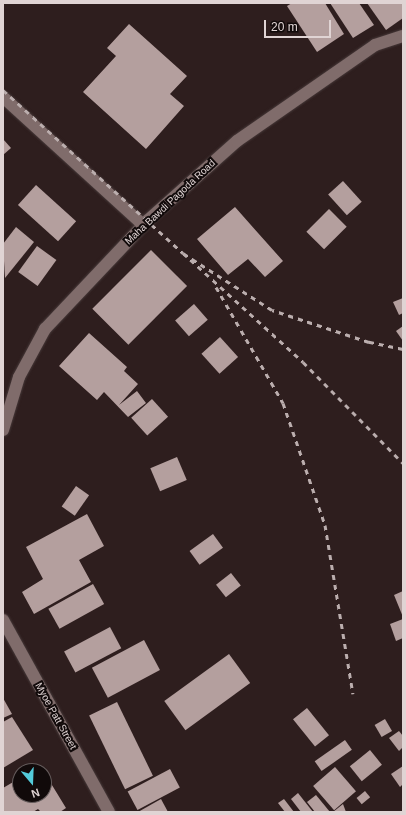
<!DOCTYPE html>
<style>
body{margin:0}
#map{position:relative;width:406px;height:815px;overflow:hidden;background:#2e1e1e;font-family:Arial,sans-serif}
div>[style]{position:absolute}
[style*='--x']{left:calc(var(--x)*1px);top:calc(var(--y)*1px);width:calc(var(--w)*1px);rotate:calc(var(--a)*1deg)}
.building>*{inset:0;background:#b49f9e;transform-origin:0 0}
.roads{filter:drop-shadow(0 0 1px #463939) drop-shadow(0 0 1px #463939)}
.minor>*{height:12px;margin:-6px;padding:0 6px;transform-origin:6px;border-radius:6px;background:#806c6b}
.rail>*{height:3px;margin-top:-1.5px;transform-origin:0;background:repeating-linear-gradient(90deg,#bbaeae 0 5px,transparent 0 10px)}
span{translate:-50% -50%;white-space:nowrap;text-align:center;line-height:1.15;-webkit-text-stroke:4px #110a0a;paint-order:stroke}
.street-label{font-size:10px;color:#e0d4d4}
.frame{position:absolute;inset:0;border:4px solid #e0d4d4;pointer-events:none}
.north{position:absolute;left:12px;top:763px;width:40px;height:40px;box-sizing:border-box;background:#110a0a;border:1px solid #645b5b;border-radius:50%;rotate:161deg;font-size:11px;font-weight:700;line-height:16px;text-align:center;color:#e0d4d4}
.north::after{content:'';display:block;margin:auto;width:14px;height:18px;background:#53cbda;clip-path:polygon(50% 0,100% 100%,50% 72%,0 100%)}
.scale{position:absolute;left:264px;top:20px;width:67px;height:18px;box-sizing:border-box;border:2px solid #e0d4d4;border-top:0;padding-left:5px;font-size:12px;line-height:14px;white-space:nowrap;color:#e0d4d4;-webkit-text-stroke:3px #110a0a;paint-order:stroke}
</style>
<div id="map">
<div class="building">
<i style="clip-path:polygon(292px 3px,325px 3px,344px 34px,317px 52px,287px 6px)"></i>
<i style="clip-path:polygon(330px 3px,359px 3px,374px 25px,353px 38px)"></i>
<i style="clip-path:polygon(367px 3px,403px 3px,403px 18px,386px 30px)"></i>
<i style="clip-path:polygon(129px 24px,187px 76px,170px 94px,184px 106px,146px 149px,83px 92px,116px 56px,107px 48px)"></i>
<i style="clip-path:polygon(3px 139px,11px 148px,3px 155px)"></i>
<i style="left:343px;top:181px;width:28px;height:20px;rotate:48deg"></i>
<i style="left:36px;top:185px;width:54px;height:27px;rotate:42deg"></i>
<i style="clip-path:polygon(235px 207px,283px 261px,265px 277px,248px 259px,228px 275px,197px 239px)"></i>
<i style="left:329px;top:209px;width:25px;height:32px;rotate:45deg"></i>
<i style="clip-path:polygon(16px 227px,34px 242px,5px 278px,3px 244px)"></i>
<i style="left:37px;top:246px;width:24px;height:32px;rotate:36deg"></i>
<i style="left:151px;top:250px;width:51px;height:83px;rotate:45deg"></i>
<i style="clip-path:polygon(403px 298px,403px 313px,399px 315px,393px 302px)"></i>
<i style="left:194px;top:304px;width:21px;height:25px;rotate:49deg"></i>
<i style="clip-path:polygon(403px 326px,403px 341px,396px 331px)"></i>
<i style="clip-path:polygon(89px 333px,127px 367px,124px 371px,138px 384px,119px 405px,137px 391px,146px 403px,128px 417px,104px 392px,97px 400px,59px 366px)"></i>
<i style="left:220px;top:337px;width:27px;height:25px;rotate:48deg"></i>
<i style="left:152px;top:399px;width:24px;height:28px;rotate:48deg"></i>
<i style="left:177px;top:457px;width:25px;height:29px;rotate:67deg"></i>
<i style="left:76px;top:486px;width:16px;height:25px;rotate:35deg"></i>
<i style="clip-path:polygon(87px 514px,104px 546px,79px 560px,91px 582px,34px 614px,22px 592px,43px 579px,26px 547px)"></i>
<i style="left:213px;top:534px;width:17px;height:29px;rotate:54deg"></i>
<i style="left:231px;top:573px;width:16px;height:19px;rotate:52deg"></i>
<i style="left:93px;top:584px;width:23px;height:51px;rotate:61deg"></i>
<i style="clip-path:polygon(403px 591px,403px 617px,394px 595px)"></i>
<i style="clip-path:polygon(403px 619px,403px 638px,396px 641px,390px 624px)"></i>
<i style="left:110px;top:627px;width:24px;height:52px;rotate:62deg"></i>
<i style="left:144px;top:640px;width:34px;height:59px;rotate:62deg"></i>
<i style="left:229px;top:654px;width:36px;height:80px;rotate:54deg"></i>
<i style="clip-path:polygon(3px 698px,12px 714px,3px 718px)"></i>
<i style="left:117px;top:702px;width:82px;height:31px;rotate:64deg"></i>
<i style="left:307px;top:708px;width:35px;height:18px;rotate:51deg"></i>
<i style="clip-path:polygon(12px 717px,33px 750px,3px 768px,3px 722px)"></i>
<i style="left:385px;top:719px;width:14px;height:12px;rotate:60deg"></i>
<i style="clip-path:polygon(399px 731px,403px 736px,403px 747px,399px 751px,389px 738px)"></i>
<i style="left:345px;top:740px;width:12px;height:37px;rotate:55deg"></i>
<i style="left:370px;top:750px;width:19px;height:26px;rotate:51deg"></i>
<i style="clip-path:polygon(403px 766px,403px 784px,400px 787px,391px 774px)"></i>
<i style="left:335px;top:767px;width:32px;height:29px;rotate:49deg"></i>
<i style="left:170px;top:769px;width:21px;height:48px;rotate:62deg"></i>
<i style="clip-path:polygon(44px 772px,66px 808px,60px 812px,41px 812px,38px 809px,33px 812px,3px 812px,3px 788px,20px 778px,20px 795px,44px 795px)"></i>
<i style="left:365px;top:791px;width:8px;height:11px;rotate:50deg"></i>
<i style="clip-path:polygon(298px 793px,313px 812px,301px 812px,291px 799px)"></i>
<i style="clip-path:polygon(316px 795px,330px 812px,315px 812px,307px 802px)"></i>
<i style="clip-path:polygon(161px 799px,168px 812px,138px 812px)"></i>
<i style="clip-path:polygon(284px 799px,294px 812px,285px 812px,278px 803px)"></i>
<i style="clip-path:polygon(343px 804px,346px 812px,333px 812px)"></i>
</div>
<div class="roads">
<div class="minor">
<i style="--x:3;--y:97;--w:190;--a:42.4"></i>
<i style="--x:3;--y:430;--w:55;--a:-73.2"></i>
<i style="--x:19;--y:377;--w:55;--a:-61.6"></i>
<i style="--x:45;--y:329;--w:149;--a:-46.6"></i>
<i style="--x:147;--y:221;--w:120;--a:-41.6"></i>
<i style="--x:237;--y:141;--w:168;--a:-34.8"></i>
<i style="--x:375;--y:45;--w:29;--a:-18"></i>
<i style="--x:3;--y:620;--w:219;--a:61.1"></i>
</div>
</div>
<div class="rail">
<i style="--x:3;--y:90;--w:243;--a:42.2"></i>
<i style="--x:216;--y:287;--w:134;--a:60"></i>
<i style="--x:283;--y:403;--w:129;--a:71"></i>
<i style="--x:325;--y:525;--w:171;--a:80.6"></i>
<i style="--x:403;--y:349;--w:35;--a:-168"></i>
<i style="--x:369;--y:342;--w:102;--a:-161.7"></i>
<i style="--x:272;--y:310;--w:106;--a:-147.4"></i>
<i style="--x:183;--y:253;--w:162;--a:42.2"></i>
<i style="--x:303;--y:362;--w:142;--a:45.3"></i>
</div>
<div class="street-label">
<span style="left:170px;top:202px;rotate:-43deg">Maha Bawdi Pagoda Road</span>
<span style="left:56px;top:716px;rotate:61deg">Myoe Patt Street</span>
</div>
<div class="frame"></div>
<div class="north">N</div>
<div class="scale">20 m</div>
</div>
